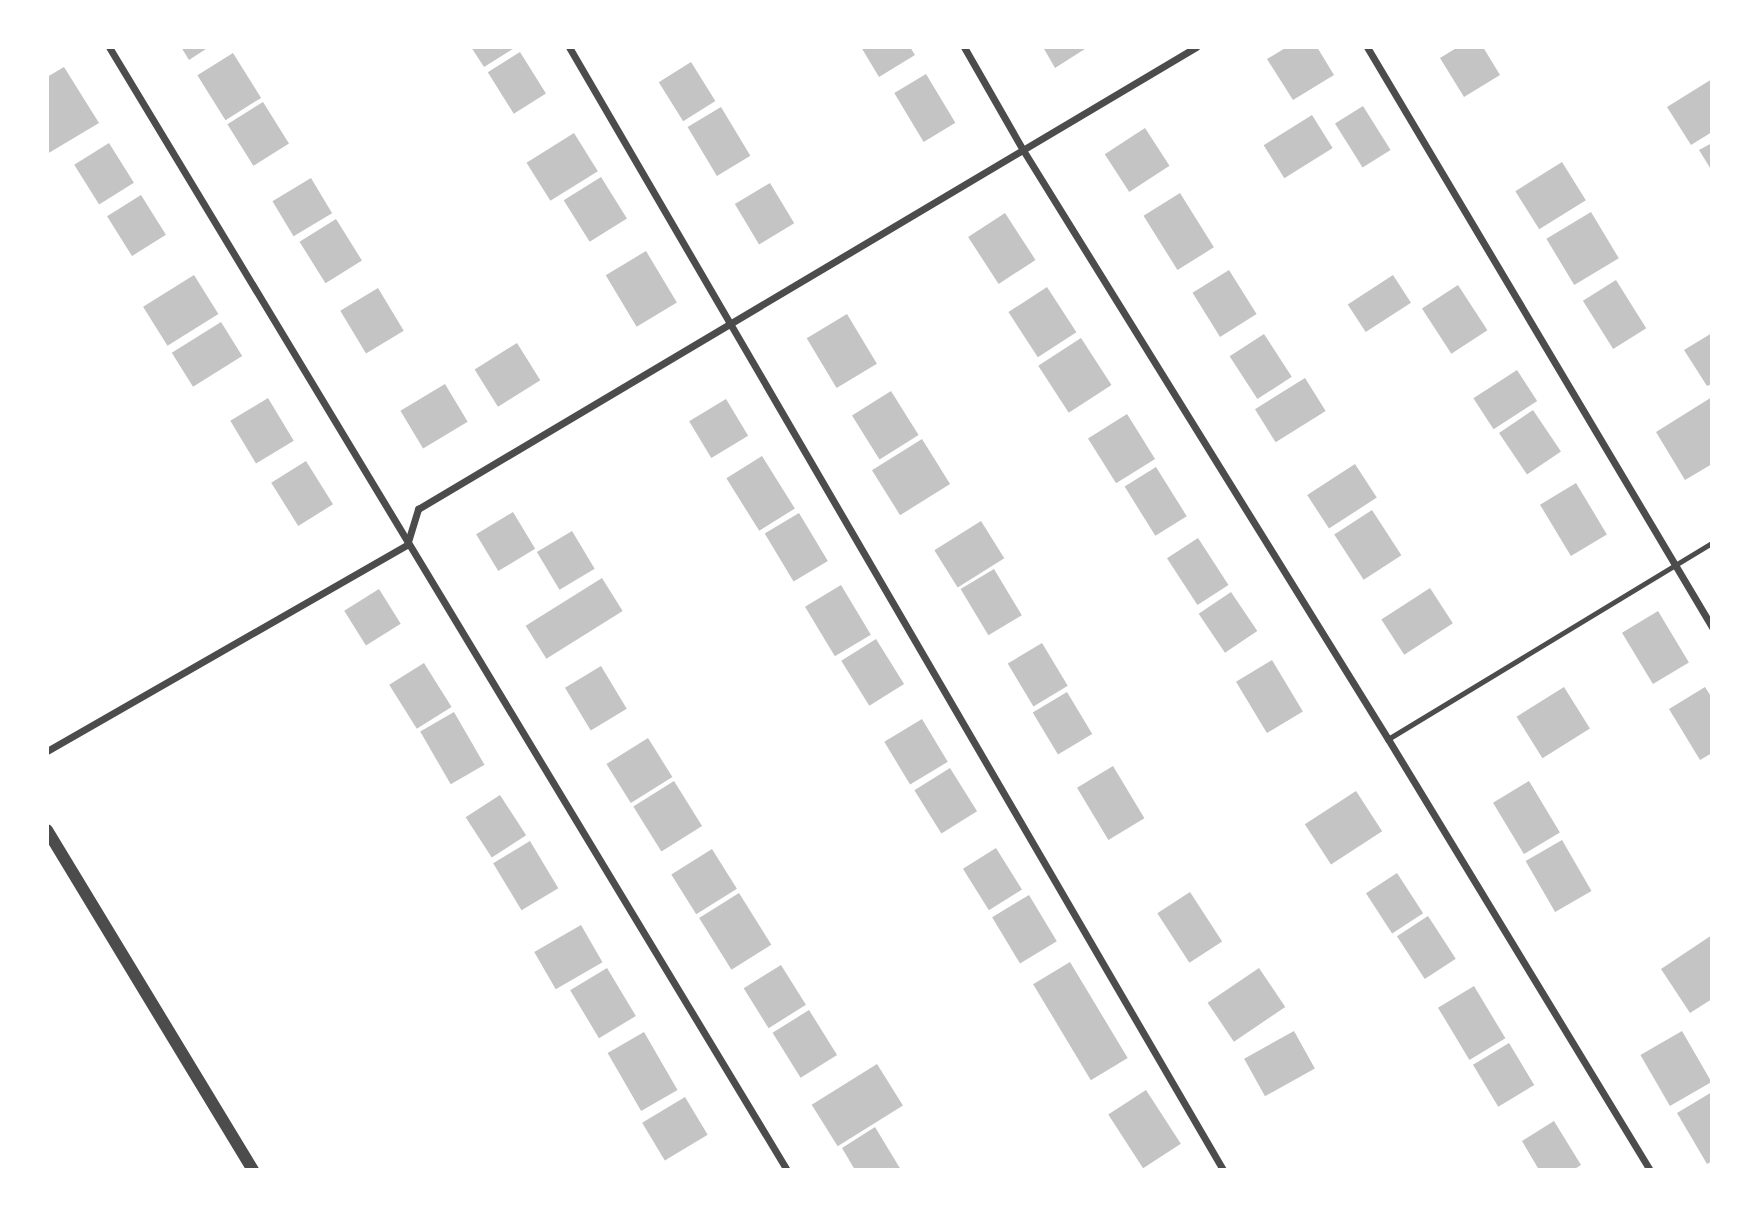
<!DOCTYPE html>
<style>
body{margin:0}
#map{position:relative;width:1759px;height:1217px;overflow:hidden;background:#fff;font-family:Ubuntu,sans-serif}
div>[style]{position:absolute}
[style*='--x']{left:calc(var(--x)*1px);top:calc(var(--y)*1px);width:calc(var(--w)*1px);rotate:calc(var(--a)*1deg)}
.building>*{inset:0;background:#c4c4c4;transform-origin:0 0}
.service>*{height:5px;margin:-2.5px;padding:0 2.5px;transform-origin:2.5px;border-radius:2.5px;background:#4c4c4c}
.minor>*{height:7px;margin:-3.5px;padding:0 3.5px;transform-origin:3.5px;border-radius:3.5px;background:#4c4c4c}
.tertiary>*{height:12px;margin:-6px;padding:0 6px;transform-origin:6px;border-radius:6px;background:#4c4c4c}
span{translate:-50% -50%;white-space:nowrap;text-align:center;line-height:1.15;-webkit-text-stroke:7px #fff;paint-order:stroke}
.frame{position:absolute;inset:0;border:49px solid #fff;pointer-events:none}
</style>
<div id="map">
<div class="building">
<i style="clip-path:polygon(181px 47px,209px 47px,189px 60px)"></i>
<i style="clip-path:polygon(471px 47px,516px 47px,484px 67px)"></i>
<i style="clip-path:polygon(861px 47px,910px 47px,915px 55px,879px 77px)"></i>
<i style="clip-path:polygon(1043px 47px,1088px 47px,1055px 68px)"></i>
<i style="clip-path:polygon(1287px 47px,1317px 47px,1334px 75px,1293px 100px,1267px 59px)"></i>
<i style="clip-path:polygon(1458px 47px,1483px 47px,1500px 75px,1464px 97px,1440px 58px)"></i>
<i style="left:520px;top:52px;width:49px;height:38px;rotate:58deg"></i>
<i style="left:233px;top:53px;width:53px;height:42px;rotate:58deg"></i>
<i style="left:691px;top:62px;width:46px;height:38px;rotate:58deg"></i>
<i style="clip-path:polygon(64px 67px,99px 123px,47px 154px,47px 77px)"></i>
<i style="left:926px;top:74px;width:57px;height:37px;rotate:59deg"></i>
<i style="clip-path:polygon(1712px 79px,1712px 132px,1691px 145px,1667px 107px)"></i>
<i style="left:263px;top:102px;width:49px;height:42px;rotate:58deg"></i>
<i style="left:1363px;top:106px;width:52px;height:33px;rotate:58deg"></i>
<i style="left:721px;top:107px;width:57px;height:39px;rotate:59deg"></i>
<i style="left:1312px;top:115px;width:39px;height:57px;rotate:58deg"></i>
<i style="left:1145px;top:128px;width:45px;height:48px;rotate:57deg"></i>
<i style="left:574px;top:133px;width:45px;height:56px;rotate:58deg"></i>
<i style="left:109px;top:143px;width:47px;height:41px;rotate:58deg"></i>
<i style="clip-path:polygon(1712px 143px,1712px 171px,1699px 150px)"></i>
<i style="left:1562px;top:162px;width:45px;height:55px;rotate:58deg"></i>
<i style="left:601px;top:177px;width:49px;height:44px;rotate:58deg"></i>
<i style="left:311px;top:178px;width:41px;height:45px;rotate:59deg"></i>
<i style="left:770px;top:183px;width:47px;height:41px;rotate:59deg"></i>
<i style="left:1180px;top:193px;width:64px;height:43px;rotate:58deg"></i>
<i style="left:141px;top:195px;width:47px;height:40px;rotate:58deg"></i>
<i style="left:1591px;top:212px;width:54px;height:52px;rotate:59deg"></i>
<i style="left:1005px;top:213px;width:56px;height:44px;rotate:57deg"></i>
<i style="left:336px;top:219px;width:49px;height:43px;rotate:58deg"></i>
<i style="left:646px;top:251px;width:60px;height:47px;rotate:59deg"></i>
<i style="left:1229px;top:270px;width:52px;height:43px;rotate:58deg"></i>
<i style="left:194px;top:275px;width:46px;height:60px;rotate:58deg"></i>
<i style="left:1393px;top:275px;width:33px;height:54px;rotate:57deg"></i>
<i style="left:1616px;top:280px;width:57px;height:39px;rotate:58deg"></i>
<i style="left:1458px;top:285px;width:54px;height:43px;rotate:57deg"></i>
<i style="left:1047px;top:287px;width:54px;height:46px;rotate:57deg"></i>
<i style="left:378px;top:288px;width:50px;height:44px;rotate:59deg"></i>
<i style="left:847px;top:314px;width:58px;height:47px;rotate:59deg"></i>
<i style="left:221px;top:322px;width:40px;height:58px;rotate:58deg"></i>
<i style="clip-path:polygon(1712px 333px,1712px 384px,1707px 386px,1684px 350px)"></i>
<i style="left:1264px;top:334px;width:51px;height:41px;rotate:57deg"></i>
<i style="left:1081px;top:338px;width:56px;height:51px;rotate:57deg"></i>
<i style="left:517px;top:343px;width:44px;height:50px;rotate:58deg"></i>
<i style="left:1517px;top:370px;width:37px;height:52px;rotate:57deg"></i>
<i style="left:1305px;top:378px;width:39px;height:59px;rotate:58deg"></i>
<i style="left:445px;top:384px;width:44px;height:52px;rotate:59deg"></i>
<i style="left:891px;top:391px;width:52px;height:46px;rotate:58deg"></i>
<i style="clip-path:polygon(1712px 397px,1712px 464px,1685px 480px,1656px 432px)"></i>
<i style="left:268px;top:398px;width:50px;height:44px;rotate:59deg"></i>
<i style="left:726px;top:399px;width:43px;height:43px;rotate:59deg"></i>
<i style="left:1533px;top:410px;width:50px;height:41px;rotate:56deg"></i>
<i style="left:1127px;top:414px;width:53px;height:46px;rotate:58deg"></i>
<i style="left:922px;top:439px;width:53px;height:59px;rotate:58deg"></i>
<i style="left:762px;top:456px;width:62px;height:42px;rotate:58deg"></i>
<i style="left:306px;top:461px;width:51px;height:41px;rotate:58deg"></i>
<i style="left:1355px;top:464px;width:40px;height:57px;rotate:57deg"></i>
<i style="left:1156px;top:467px;width:58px;height:37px;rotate:58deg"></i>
<i style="left:1576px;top:483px;width:60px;height:42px;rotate:59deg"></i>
<i style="left:1372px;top:510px;width:54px;height:45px;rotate:57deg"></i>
<i style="left:513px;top:512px;width:43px;height:43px;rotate:59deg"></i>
<i style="left:799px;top:513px;width:56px;height:40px;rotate:59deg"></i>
<i style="left:981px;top:521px;width:44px;height:55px;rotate:58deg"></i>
<i style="left:572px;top:531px;width:44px;height:41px;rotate:59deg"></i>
<i style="left:1198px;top:538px;width:56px;height:37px;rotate:57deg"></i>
<i style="left:994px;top:569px;width:54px;height:39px;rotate:59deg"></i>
<i style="left:602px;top:578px;width:39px;height:90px;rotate:58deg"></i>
<i style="left:841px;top:585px;width:58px;height:42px;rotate:59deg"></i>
<i style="left:1430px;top:588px;width:42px;height:58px;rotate:57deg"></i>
<i style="left:379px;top:589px;width:41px;height:41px;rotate:58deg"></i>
<i style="left:1231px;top:592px;width:47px;height:39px;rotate:56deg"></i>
<i style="left:1658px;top:611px;width:60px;height:42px;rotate:59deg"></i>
<i style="left:876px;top:639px;width:53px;height:41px;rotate:58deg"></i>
<i style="left:1042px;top:643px;width:50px;height:40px;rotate:59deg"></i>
<i style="left:1272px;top:660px;width:60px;height:42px;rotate:59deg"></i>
<i style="left:424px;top:663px;width:52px;height:41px;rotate:58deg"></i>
<i style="left:601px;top:666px;width:50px;height:42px;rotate:59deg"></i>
<i style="left:1564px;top:687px;width:49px;height:56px;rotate:58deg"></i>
<i style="clip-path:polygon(1705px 687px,1712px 698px,1712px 753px,1700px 760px,1669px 709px)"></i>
<i style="left:1067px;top:692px;width:49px;height:40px;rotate:59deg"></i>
<i style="left:454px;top:712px;width:61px;height:39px;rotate:60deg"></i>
<i style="left:922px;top:719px;width:50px;height:44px;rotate:59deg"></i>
<i style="left:648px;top:738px;width:46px;height:49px;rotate:58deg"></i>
<i style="left:1113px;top:766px;width:61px;height:42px;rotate:59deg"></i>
<i style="left:950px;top:768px;width:51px;height:42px;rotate:58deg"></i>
<i style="left:674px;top:781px;width:53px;height:48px;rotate:58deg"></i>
<i style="left:1529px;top:781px;width:60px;height:42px;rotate:59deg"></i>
<i style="left:1356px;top:791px;width:48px;height:61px;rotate:57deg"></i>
<i style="left:500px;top:795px;width:48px;height:41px;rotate:57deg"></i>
<i style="left:1562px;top:840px;width:59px;height:42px;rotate:60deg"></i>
<i style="left:530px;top:841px;width:55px;height:43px;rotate:59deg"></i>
<i style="left:996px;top:848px;width:49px;height:39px;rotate:58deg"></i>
<i style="left:712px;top:849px;width:47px;height:48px;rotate:58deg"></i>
<i style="left:1397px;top:873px;width:48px;height:37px;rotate:57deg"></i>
<i style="left:1190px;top:892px;width:59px;height:39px;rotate:57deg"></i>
<i style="left:739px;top:893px;width:61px;height:47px;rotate:58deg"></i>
<i style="left:1029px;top:895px;width:54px;height:43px;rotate:59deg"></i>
<i style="left:1428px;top:916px;width:51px;height:37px;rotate:57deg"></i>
<i style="left:581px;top:925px;width:43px;height:54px;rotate:60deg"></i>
<i style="clip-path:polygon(1712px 935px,1712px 999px,1690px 1013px,1661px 969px)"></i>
<i style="left:1070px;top:962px;width:112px;height:43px;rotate:59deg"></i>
<i style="left:781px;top:965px;width:47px;height:44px;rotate:58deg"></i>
<i style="left:607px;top:968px;width:56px;height:43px;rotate:59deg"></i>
<i style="left:1259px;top:968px;width:47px;height:62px;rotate:56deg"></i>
<i style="left:1474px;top:986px;width:61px;height:42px;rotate:59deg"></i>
<i style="left:809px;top:1010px;width:53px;height:43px;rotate:58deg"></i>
<i style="left:1294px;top:1031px;width:43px;height:57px;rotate:61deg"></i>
<i style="left:1682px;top:1031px;width:59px;height:48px;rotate:60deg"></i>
<i style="left:644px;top:1032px;width:67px;height:42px;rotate:60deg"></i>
<i style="left:1509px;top:1043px;width:49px;height:42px;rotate:59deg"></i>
<i style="left:877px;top:1064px;width:49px;height:77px;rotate:58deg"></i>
<i style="left:1146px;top:1090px;width:64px;height:45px;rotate:57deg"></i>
<i style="clip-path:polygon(1712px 1092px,1712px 1161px,1707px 1164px,1677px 1113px)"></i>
<i style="left:685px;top:1097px;width:44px;height:50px;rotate:59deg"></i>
<i style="clip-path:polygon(1554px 1121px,1581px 1165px,1573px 1170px,1539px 1170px,1522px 1141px)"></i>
<i style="clip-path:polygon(875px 1127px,901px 1170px,855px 1170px,842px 1148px)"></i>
</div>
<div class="service">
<i style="--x:1388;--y:739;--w:379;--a:-31.2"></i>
</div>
<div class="minor">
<i style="--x:109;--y:47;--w:1312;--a:58.88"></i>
<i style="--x:569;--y:47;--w:1300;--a:59.78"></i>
<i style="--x:964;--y:47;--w:119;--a:60.2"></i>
<i style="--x:1023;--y:150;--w:693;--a:58.21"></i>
<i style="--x:1388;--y:739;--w:504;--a:58.71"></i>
<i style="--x:1367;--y:47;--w:675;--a:59.25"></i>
<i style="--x:47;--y:751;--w:415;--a:-29.8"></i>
<i style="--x:407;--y:545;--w:38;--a:-73"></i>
<i style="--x:418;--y:509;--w:905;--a:-30.7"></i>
</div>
<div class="tertiary">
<i style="--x:47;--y:830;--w:398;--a:58.8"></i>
</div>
<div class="frame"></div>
</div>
